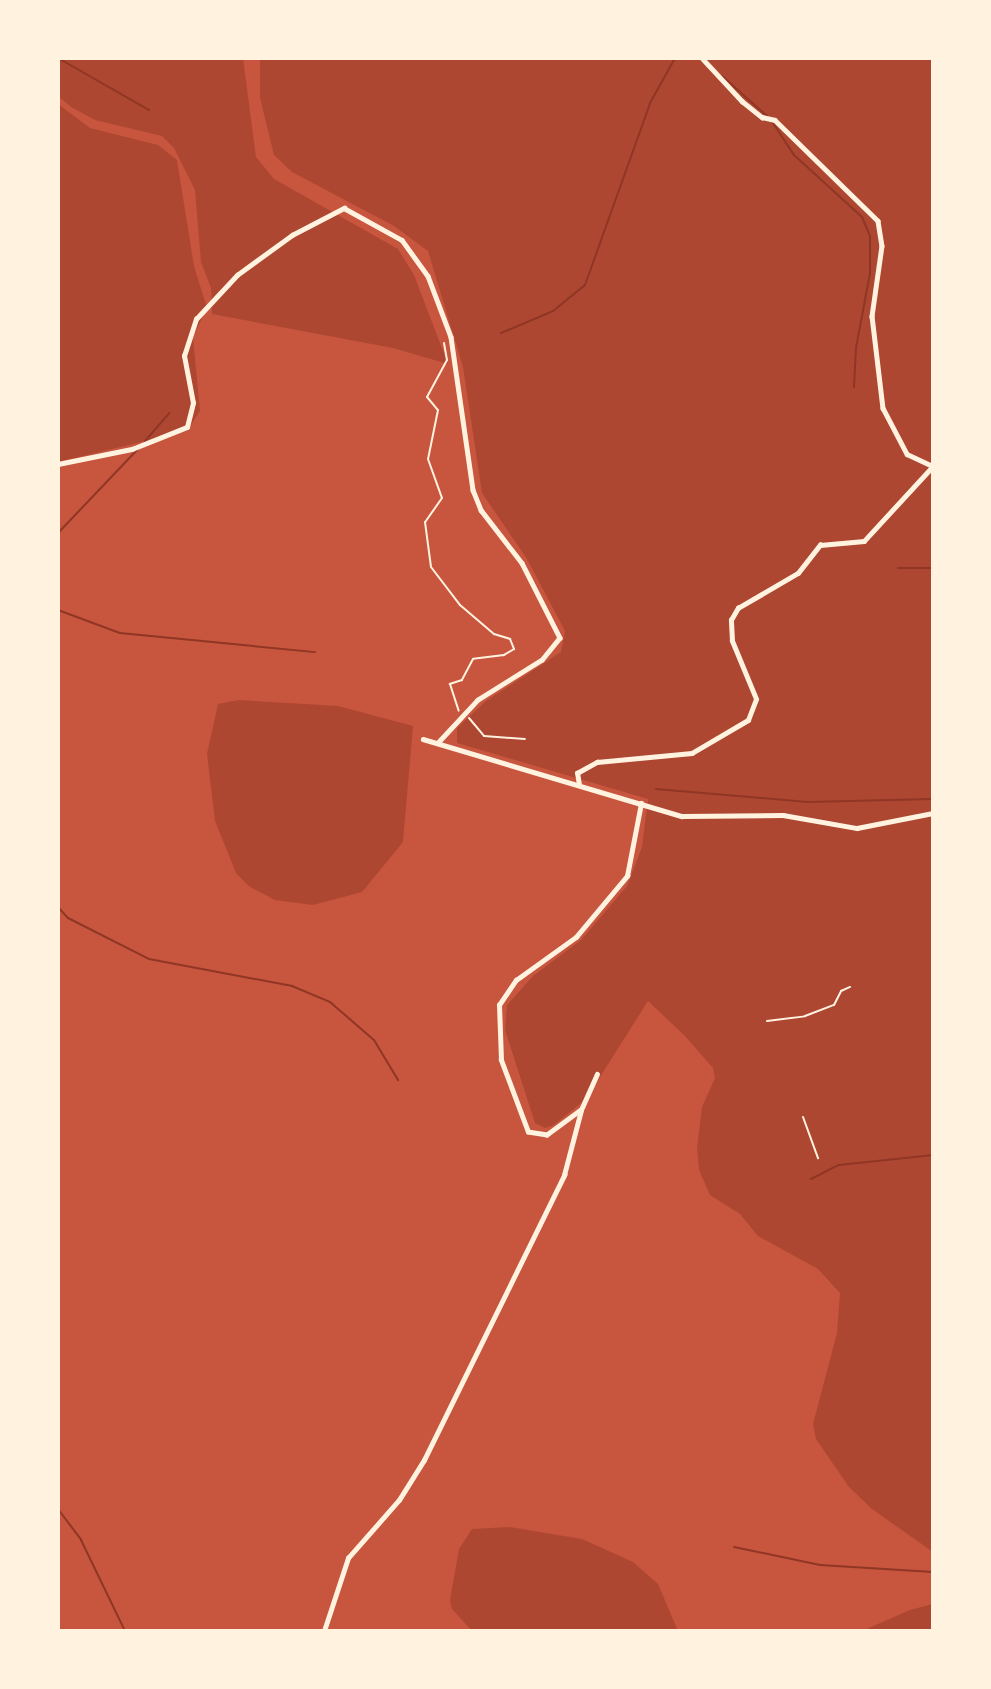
<!DOCTYPE html>
<style>
body{margin:0}
#map{position:relative;width:991px;height:1689px;overflow:hidden;background:#c8553d;font-family:"Alegreya Sans",sans-serif}
div>[style]{position:absolute}
[style*='--x']{left:calc(var(--x)*1px);top:calc(var(--y)*1px);width:calc(var(--w)*1px);rotate:calc(var(--a)*1deg)}
.green>*{inset:0;background:#ae4732}
.stream>*{height:2px;margin:-1px;padding:0 1px;transform-origin:1px;border-radius:1px;background:#8f3625}
.path>*{height:2px;margin:-1px;padding:0 1px;transform-origin:1px;border-radius:1px;background:#fff3e0}
.minor>*{height:4.5px;margin:-2.25px;padding:0 2.25px;transform-origin:2.25px;border-radius:2.25px;background:#fff3e0}
span{translate:-50% -50%;white-space:nowrap;text-align:center;line-height:1.15;-webkit-text-stroke:7px #fff3e0;paint-order:stroke}
.frame{position:absolute;inset:0;border:60px solid #fff3e0;pointer-events:none}
</style>
<div id="map">
<div class="green">
<i style="clip-path:polygon(58px 58px,243px 58px,256px 157px,274px 179px,398px 249px,414px 275px,448px 364px,393px 348px,212px 314px,211px 288px,201px 262px,195px 190px,174px 148px,162px 136px,95px 120px,71px 107px,58px 96px)"></i>
<i style="clip-path:polygon(260px 58px,933px 58px,933px 1552px,872px 1509px,849px 1487px,816px 1439px,813px 1424px,837px 1333px,840px 1293px,818px 1269px,758px 1236px,740px 1214px,710px 1195px,699px 1170px,697px 1147px,702px 1107px,715px 1078px,713px 1068px,684px 1035px,648px 1001px,586px 1099px,554px 1125px,545px 1128px,535px 1123px,505px 1030px,507px 1005px,533px 976px,581px 940px,627px 886px,642px 847px,648px 799px,457px 743px,457px 728px,486px 701px,561px 652px,565px 631px,527px 559px,482px 493px,463px 367px,428px 251px,394px 226px,292px 172px,274px 155px,260px 98px)"></i>
<i style="clip-path:polygon(58px 104px,90px 128px,158px 145px,177px 160px,194px 266px,207px 308px,193px 337px,200px 411px,187px 431px,58px 462px)"></i>
<i style="clip-path:polygon(239px 700px,338px 706px,413px 726px,403px 842px,362px 892px,313px 905px,275px 900px,250px 887px,236px 873px,215px 821px,207px 754px,218px 704px)"></i>
<i style="clip-path:polygon(510px 1527px,582px 1539px,633px 1562px,658px 1584px,678px 1631px,472px 1631px,452px 1609px,450px 1600px,459px 1549px,472px 1529px)"></i>
<i style="clip-path:polygon(933px 1604px,933px 1631px,862px 1631px,910px 1610px)"></i>
</div>
<div class="stream">
<i style="--x:58;--y:58;--w:105;--a:29.7"></i>
<i style="--x:722;--y:76;--w:60;--a:41.6"></i>
<i style="--x:771;--y:120;--w:42;--a:56.7"></i>
<i style="--x:794;--y:155;--w:92;--a:42.4"></i>
<i style="--x:862;--y:217;--w:21;--a:67"></i>
<i style="--x:870;--y:236;--w:37;--a:90"></i>
<i style="--x:870;--y:273;--w:76;--a:100.6"></i>
<i style="--x:856;--y:348;--w:39;--a:93"></i>
<i style="--x:501;--y:333;--w:56;--a:-22.9"></i>
<i style="--x:553;--y:311;--w:41;--a:-39.1"></i>
<i style="--x:585;--y:285;--w:193;--a:-70.3"></i>
<i style="--x:650;--y:103;--w:51;--a:-60.9"></i>
<i style="--x:145;--y:441;--w:37;--a:-49"></i>
<i style="--x:58;--y:533;--w:117;--a:-46.4"></i>
<i style="--x:898;--y:568;--w:35;--a:0"></i>
<i style="--x:58;--y:610;--w:66;--a:20.4"></i>
<i style="--x:120;--y:633;--w:196;--a:5.6"></i>
<i style="--x:656;--y:789;--w:152;--a:4.9"></i>
<i style="--x:807;--y:802;--w:126;--a:-1.4"></i>
<i style="--x:58;--y:907;--w:15;--a:48"></i>
<i style="--x:68;--y:918;--w:91;--a:26.8"></i>
<i style="--x:149;--y:959;--w:146;--a:10.7"></i>
<i style="--x:292;--y:986;--w:41;--a:22.8"></i>
<i style="--x:330;--y:1002;--w:58;--a:40.8"></i>
<i style="--x:374;--y:1040;--w:47;--a:59"></i>
<i style="--x:811;--y:1179;--w:31;--a:-27"></i>
<i style="--x:839;--y:1165;--w:95;--a:-6.1"></i>
<i style="--x:58;--y:1509;--w:39;--a:53"></i>
<i style="--x:81;--y:1540;--w:101;--a:64.2"></i>
<i style="--x:734;--y:1547;--w:88;--a:11.8"></i>
<i style="--x:820;--y:1565;--w:113;--a:3.5"></i>
</div>
<div class="path">
<i style="--x:444;--y:343;--w:17;--a:80"></i>
<i style="--x:447;--y:360;--w:42;--a:118.4"></i>
<i style="--x:427;--y:397;--w:17;--a:50"></i>
<i style="--x:438;--y:410;--w:50;--a:101.5"></i>
<i style="--x:428;--y:459;--w:41;--a:70.3"></i>
<i style="--x:442;--y:498;--w:29;--a:125"></i>
<i style="--x:425;--y:522;--w:45;--a:82.4"></i>
<i style="--x:431;--y:567;--w:48;--a:52.7"></i>
<i style="--x:460;--y:605;--w:45;--a:40.5"></i>
<i style="--x:494;--y:634;--w:17;--a:17"></i>
<i style="--x:510;--y:639;--w:11;--a:68"></i>
<i style="--x:514;--y:649;--w:12;--a:149"></i>
<i style="--x:504;--y:655;--w:31;--a:173"></i>
<i style="--x:473;--y:659;--w:24;--a:118"></i>
<i style="--x:462;--y:680;--w:13;--a:162"></i>
<i style="--x:450;--y:684;--w:28;--a:72"></i>
<i style="--x:469;--y:718;--w:23;--a:50"></i>
<i style="--x:484;--y:736;--w:41;--a:4.2"></i>
<i style="--x:767;--y:1021;--w:38;--a:-7"></i>
<i style="--x:805;--y:1016;--w:31;--a:-21"></i>
<i style="--x:834;--y:1005;--w:16;--a:-63"></i>
<i style="--x:841;--y:991;--w:10;--a:-24"></i>
<i style="--x:803;--y:1117;--w:44;--a:69.9"></i>
</div>
<div class="minor">
<i style="--x:702;--y:58;--w:59;--a:47.1"></i>
<i style="--x:742;--y:101;--w:26;--a:39"></i>
<i style="--x:762;--y:117;--w:13;--a:13"></i>
<i style="--x:775;--y:120;--w:144;--a:44.4"></i>
<i style="--x:878;--y:221;--w:25;--a:81"></i>
<i style="--x:882;--y:246;--w:71;--a:98.1"></i>
<i style="--x:872;--y:316;--w:93;--a:83.2"></i>
<i style="--x:883;--y:408;--w:52;--a:62.4"></i>
<i style="--x:907;--y:454;--w:29;--a:25"></i>
<i style="--x:58;--y:464;--w:76;--a:-11.5"></i>
<i style="--x:132;--y:449;--w:59;--a:-21.8"></i>
<i style="--x:187;--y:427;--w:25;--a:-76"></i>
<i style="--x:193;--y:403;--w:48;--a:-100.8"></i>
<i style="--x:184;--y:356;--w:39;--a:-72"></i>
<i style="--x:196;--y:319;--w:60;--a:-47"></i>
<i style="--x:237;--y:275;--w:68;--a:-36"></i>
<i style="--x:292;--y:235;--w:59;--a:-27.4"></i>
<i style="--x:344;--y:208;--w:66;--a:28.9"></i>
<i style="--x:402;--y:240;--w:44;--a:54.2"></i>
<i style="--x:428;--y:276;--w:65;--a:69.3"></i>
<i style="--x:451;--y:337;--w:155;--a:81.8"></i>
<i style="--x:473;--y:490;--w:22;--a:68"></i>
<i style="--x:481;--y:510;--w:67;--a:52.3"></i>
<i style="--x:522;--y:563;--w:84;--a:63.1"></i>
<i style="--x:560;--y:638;--w:28;--a:129"></i>
<i style="--x:542;--y:660;--w:75;--a:148"></i>
<i style="--x:478;--y:700;--w:57;--a:132.9"></i>
<i style="--x:423;--y:739;--w:270;--a:16.6"></i>
<i style="--x:682;--y:816;--w:101;--a:-0.6"></i>
<i style="--x:783;--y:815;--w:75;--a:10"></i>
<i style="--x:857;--y:828;--w:77;--a:-11.2"></i>
<i style="--x:579;--y:785;--w:12;--a:-99"></i>
<i style="--x:577;--y:773;--w:23;--a:-29"></i>
<i style="--x:597;--y:762;--w:95;--a:-5.4"></i>
<i style="--x:692;--y:753;--w:65;--a:-30.5"></i>
<i style="--x:748;--y:720;--w:22;--a:-69"></i>
<i style="--x:756;--y:699;--w:63;--a:-112.5"></i>
<i style="--x:732;--y:641;--w:21;--a:-93"></i>
<i style="--x:731;--y:620;--w:14;--a:-60"></i>
<i style="--x:738;--y:608;--w:69;--a:-30.3"></i>
<i style="--x:798;--y:573;--w:36;--a:-52"></i>
<i style="--x:820;--y:545;--w:44;--a:-5.2"></i>
<i style="--x:864;--y:541;--w:102;--a:-47.4"></i>
<i style="--x:581;--y:1110;--w:42;--a:143.7"></i>
<i style="--x:547;--y:1135;--w:19;--a:-171"></i>
<i style="--x:528;--y:1132;--w:77;--a:-110.6"></i>
<i style="--x:501;--y:1060;--w:55;--a:-92.1"></i>
<i style="--x:499;--y:1005;--w:30;--a:-56"></i>
<i style="--x:516;--y:980;--w:74;--a:-35.6"></i>
<i style="--x:576;--y:937;--w:80;--a:-50.1"></i>
<i style="--x:627;--y:876;--w:74;--a:-79.1"></i>
<i style="--x:324;--y:1631;--w:77;--a:-71.8"></i>
<i style="--x:348;--y:1558;--w:77;--a:-48.7"></i>
<i style="--x:399;--y:1500;--w:47;--a:-58"></i>
<i style="--x:424;--y:1460;--w:318;--a:-63.8"></i>
<i style="--x:564;--y:1175;--w:67;--a:-75.3"></i>
<i style="--x:581;--y:1110;--w:39;--a:-66"></i>
</div>
<div class="frame"></div>
</div>
